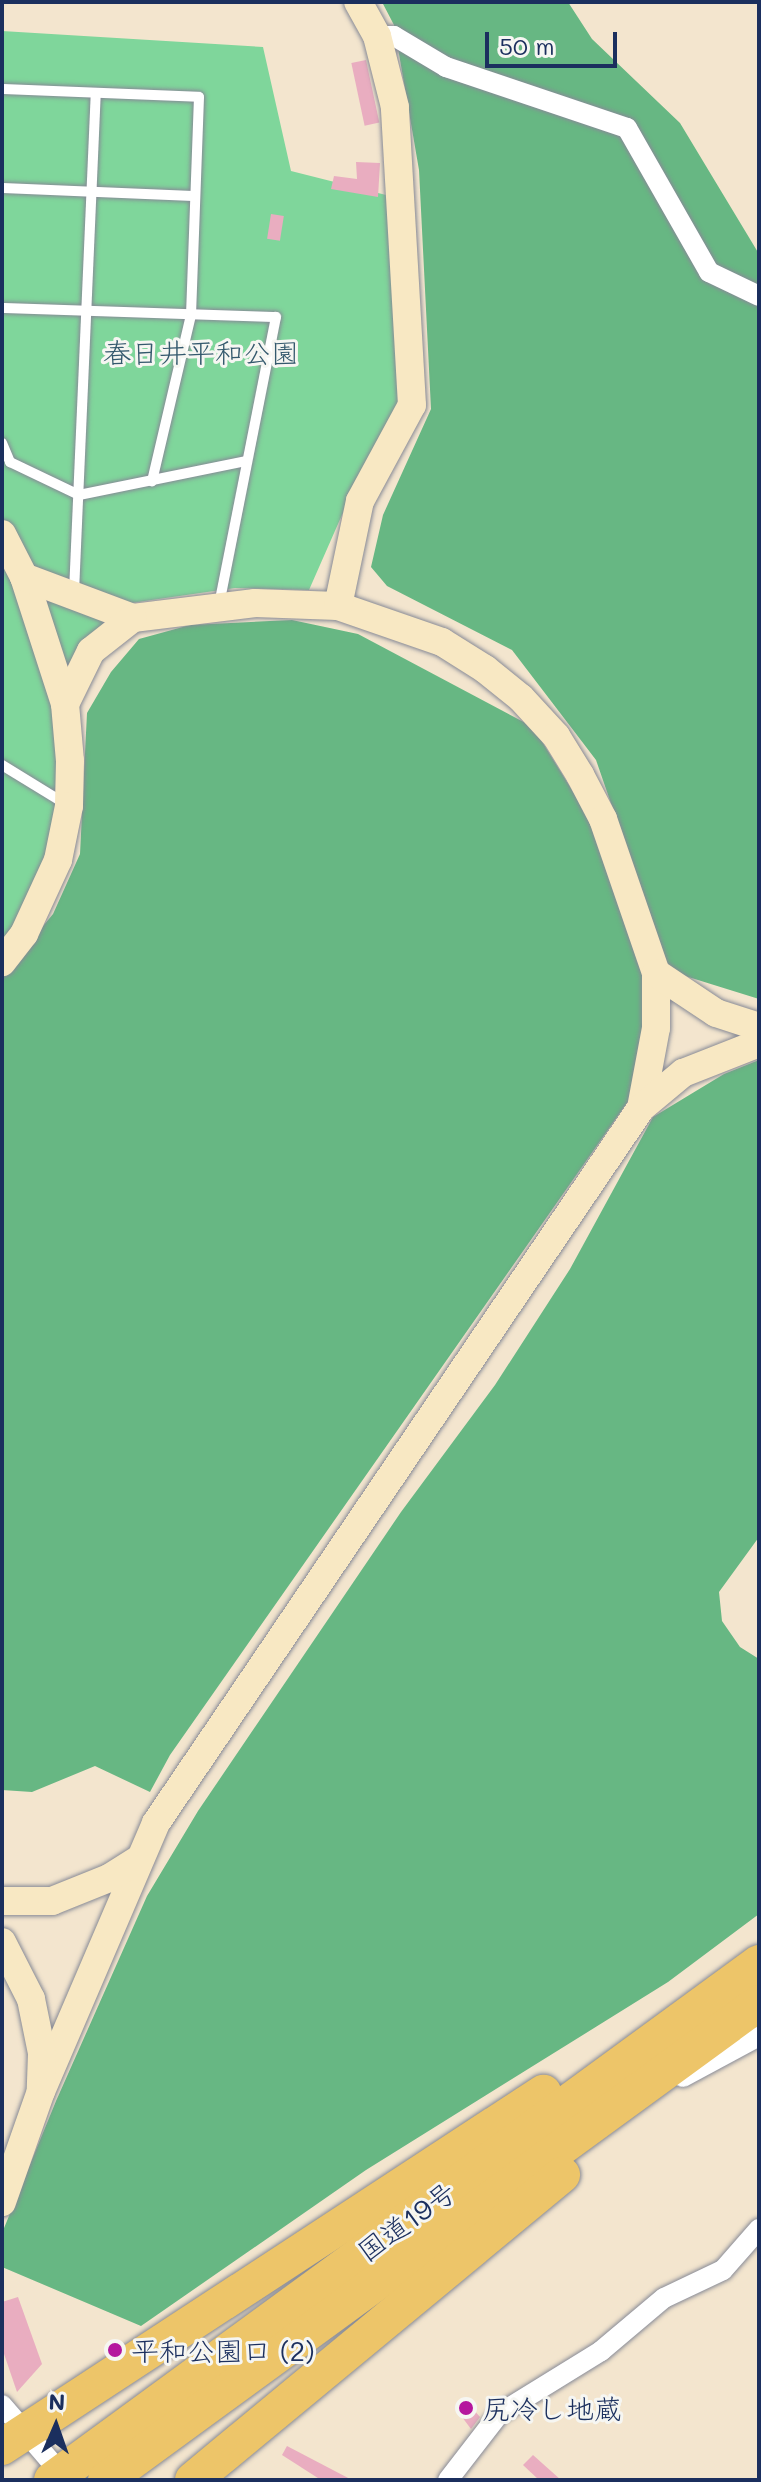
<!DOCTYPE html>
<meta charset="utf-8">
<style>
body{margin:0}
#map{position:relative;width:761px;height:2482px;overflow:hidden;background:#f3e5ce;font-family:Mali,"Klee One",sans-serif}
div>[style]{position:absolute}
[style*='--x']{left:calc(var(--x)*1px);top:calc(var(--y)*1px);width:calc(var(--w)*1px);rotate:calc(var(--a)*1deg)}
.green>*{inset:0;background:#7fd69b}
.forest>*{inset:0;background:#67b783}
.building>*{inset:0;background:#e9adc0;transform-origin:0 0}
.roads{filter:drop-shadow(0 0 2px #878a96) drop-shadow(0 0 2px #878a96)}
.lane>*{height:10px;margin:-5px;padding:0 5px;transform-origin:5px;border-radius:5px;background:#fff}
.street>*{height:20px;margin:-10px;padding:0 10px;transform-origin:10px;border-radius:10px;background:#fff}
.secondary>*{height:28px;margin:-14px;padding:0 14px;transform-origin:14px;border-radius:14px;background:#f8e8c3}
.highway>*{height:36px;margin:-18px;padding:0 18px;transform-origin:18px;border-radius:18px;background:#edc569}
.dots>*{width:22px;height:22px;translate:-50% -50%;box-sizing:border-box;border:4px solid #f6f6f2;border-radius:50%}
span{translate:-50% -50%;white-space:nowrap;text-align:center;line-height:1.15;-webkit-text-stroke:6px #f6f6f2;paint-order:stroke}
.park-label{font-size:28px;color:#34596d}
.street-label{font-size:28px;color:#1b2f5e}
.poi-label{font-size:28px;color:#1b2f5e}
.left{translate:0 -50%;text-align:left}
.frame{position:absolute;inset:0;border:4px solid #1b2f5e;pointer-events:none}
.north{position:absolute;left:16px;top:2386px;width:80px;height:80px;-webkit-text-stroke:6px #f6f6f2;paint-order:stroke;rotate:2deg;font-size:22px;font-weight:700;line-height:32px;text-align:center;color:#1b2f5e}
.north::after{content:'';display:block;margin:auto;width:28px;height:36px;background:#1b2f5e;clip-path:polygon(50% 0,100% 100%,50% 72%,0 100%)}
.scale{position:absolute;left:485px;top:32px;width:132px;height:36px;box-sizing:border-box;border:4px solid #1b2f5e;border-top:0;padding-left:10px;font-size:24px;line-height:28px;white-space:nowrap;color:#1b2f5e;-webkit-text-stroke:6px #f6f6f2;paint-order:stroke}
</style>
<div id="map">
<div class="green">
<i style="clip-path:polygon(2px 31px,263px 47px,291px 171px,390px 196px,403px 402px,349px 499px,309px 590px,235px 588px,124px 604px,81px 645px,59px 754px,59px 813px,48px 860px,19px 920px,2px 941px)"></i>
</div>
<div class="forest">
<i style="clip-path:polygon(382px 2px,568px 2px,592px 39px,680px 123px,759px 254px,759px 999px,669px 971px,596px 760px,512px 650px,387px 586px,371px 567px,383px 515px,431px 409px,419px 170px,394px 25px)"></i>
<i style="clip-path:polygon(292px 620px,358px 634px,533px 727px,596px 829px,647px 980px,644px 1042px,631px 1097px,170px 1755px,150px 1792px,95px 1766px,32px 1792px,2px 1790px,2px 976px,53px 914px,80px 854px,87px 713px,111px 672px,139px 639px,190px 625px)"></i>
<i style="clip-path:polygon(759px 1060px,759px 1537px,719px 1592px,722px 1621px,740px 1647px,759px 1659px,759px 1914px,668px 1982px,366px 2170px,141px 2326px,2px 2267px,2px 2233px,56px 2101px,147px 1896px,198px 1811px,401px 1512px,495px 1385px,570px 1269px,653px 1117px,724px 1074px)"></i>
</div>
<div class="building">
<i style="left:366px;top:60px;width:64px;height:15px;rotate:78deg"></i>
<i style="clip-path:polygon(356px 162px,380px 163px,378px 197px,331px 189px,334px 176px,357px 179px)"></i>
<i style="left:271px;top:214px;width:13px;height:25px;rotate:9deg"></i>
<i style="clip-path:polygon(18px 2297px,42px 2364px,17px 2392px,2px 2348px,2px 2302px)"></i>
<i style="clip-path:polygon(473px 2409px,480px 2417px,471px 2429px,462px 2417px)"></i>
<i style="clip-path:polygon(287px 2446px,352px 2480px,321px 2480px,282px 2455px)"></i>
<i style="clip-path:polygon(533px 2455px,561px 2480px,539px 2480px,523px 2465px)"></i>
</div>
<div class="roads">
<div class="lane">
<i style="--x:2;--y:89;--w:197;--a:2.3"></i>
<i style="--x:199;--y:97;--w:218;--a:92.1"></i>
<i style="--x:191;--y:315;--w:171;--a:103.2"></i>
<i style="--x:2;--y:188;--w:192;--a:2.4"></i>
<i style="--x:2;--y:308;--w:274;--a:1.9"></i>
<i style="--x:276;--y:317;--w:293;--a:101.2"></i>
<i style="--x:2;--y:443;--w:21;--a:67"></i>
<i style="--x:10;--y:462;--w:76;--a:25.6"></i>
<i style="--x:79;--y:495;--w:170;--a:-11.5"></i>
<i style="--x:74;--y:592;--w:499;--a:-87.5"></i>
<i style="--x:2;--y:765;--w:73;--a:31.5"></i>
</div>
<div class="street">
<i style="--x:377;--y:36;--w:17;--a:0"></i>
<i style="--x:394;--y:36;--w:61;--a:30.8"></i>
<i style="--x:446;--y:67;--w:191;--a:18.6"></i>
<i style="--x:627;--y:128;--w:166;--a:60.3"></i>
<i style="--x:709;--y:272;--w:55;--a:25.6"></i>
<i style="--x:683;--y:2077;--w:86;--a:-28.3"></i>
<i style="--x:2;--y:2405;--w:78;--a:49.2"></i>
<i style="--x:448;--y:2480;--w:83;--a:-52.3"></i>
<i style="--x:499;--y:2414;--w:120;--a:-31.7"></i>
<i style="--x:601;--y:2351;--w:82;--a:-40.1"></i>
<i style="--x:664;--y:2298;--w:65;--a:-25.4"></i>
<i style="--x:723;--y:2270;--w:55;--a:-48.7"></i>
</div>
<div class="secondary">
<i style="--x:2;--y:534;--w:48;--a:62.9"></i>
<i style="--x:24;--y:577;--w:133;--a:72.1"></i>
<i style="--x:65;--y:704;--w:57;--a:85"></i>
<i style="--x:70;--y:761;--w:45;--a:91.3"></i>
<i style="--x:69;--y:806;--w:55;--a:101.5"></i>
<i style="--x:58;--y:860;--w:81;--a:114.7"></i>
<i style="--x:24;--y:934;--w:36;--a:128"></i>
<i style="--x:24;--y:577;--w:116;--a:20.6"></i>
<i style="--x:133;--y:618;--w:123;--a:-7"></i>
<i style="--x:255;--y:603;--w:83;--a:2.1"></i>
<i style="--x:338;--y:606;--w:110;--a:19.1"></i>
<i style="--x:442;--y:642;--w:51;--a:32.1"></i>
<i style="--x:485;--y:669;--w:46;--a:38.9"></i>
<i style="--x:521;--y:698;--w:52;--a:47.4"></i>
<i style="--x:556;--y:736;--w:46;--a:58.4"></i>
<i style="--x:580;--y:775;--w:50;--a:62.4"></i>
<i style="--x:603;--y:819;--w:163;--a:71"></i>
<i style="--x:656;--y:973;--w:55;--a:90"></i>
<i style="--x:656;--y:1028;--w:81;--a:100.6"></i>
<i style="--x:641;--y:1108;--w:864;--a:124.15"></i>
<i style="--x:156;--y:1823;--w:292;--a:113.2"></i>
<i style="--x:338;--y:606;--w:107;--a:-78.2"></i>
<i style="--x:360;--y:501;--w:109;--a:-61.6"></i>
<i style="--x:412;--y:405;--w:298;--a:-93.3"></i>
<i style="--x:395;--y:107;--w:73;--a:-104.2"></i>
<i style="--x:377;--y:36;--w:39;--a:-119"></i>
<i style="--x:65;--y:704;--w:59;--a:-63.9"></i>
<i style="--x:91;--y:651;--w:53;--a:-38.2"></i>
<i style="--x:656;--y:973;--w:72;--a:33.7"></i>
<i style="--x:716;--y:1013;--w:45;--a:18"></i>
<i style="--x:641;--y:1108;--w:55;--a:-39.8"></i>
<i style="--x:683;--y:1073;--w:82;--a:-21.5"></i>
<i style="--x:2;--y:1901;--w:50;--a:0"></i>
<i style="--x:52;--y:1901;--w:61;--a:-22"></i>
<i style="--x:109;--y:1878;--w:36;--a:-32"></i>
<i style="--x:2;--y:1942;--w:64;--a:63"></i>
<i style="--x:31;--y:1999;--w:55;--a:78.5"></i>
<i style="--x:42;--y:2053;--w:38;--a:92"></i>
<i style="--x:41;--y:2091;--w:118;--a:109.4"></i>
</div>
<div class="highway">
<i style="--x:2;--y:2447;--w:647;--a:-33.2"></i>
<i style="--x:52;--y:2480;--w:876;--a:-36.18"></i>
<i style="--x:106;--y:2480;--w:809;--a:-36.15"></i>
<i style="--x:193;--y:2480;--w:479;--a:-39.6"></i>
</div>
</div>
<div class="dots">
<i style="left:115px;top:2350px;background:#b5179e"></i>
<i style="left:466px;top:2408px;background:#b5179e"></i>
</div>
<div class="park-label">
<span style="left:201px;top:352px">春日井平和公園</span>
</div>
<div class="street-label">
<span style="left:406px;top:2221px;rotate:-36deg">国道19号</span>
</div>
<div class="poi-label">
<span class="left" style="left:131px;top:2350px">平和公園口 (2)</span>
<span class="left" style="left:482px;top:2408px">尻冷し地蔵</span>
</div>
<div class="frame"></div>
<div class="north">N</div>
<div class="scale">50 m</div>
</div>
